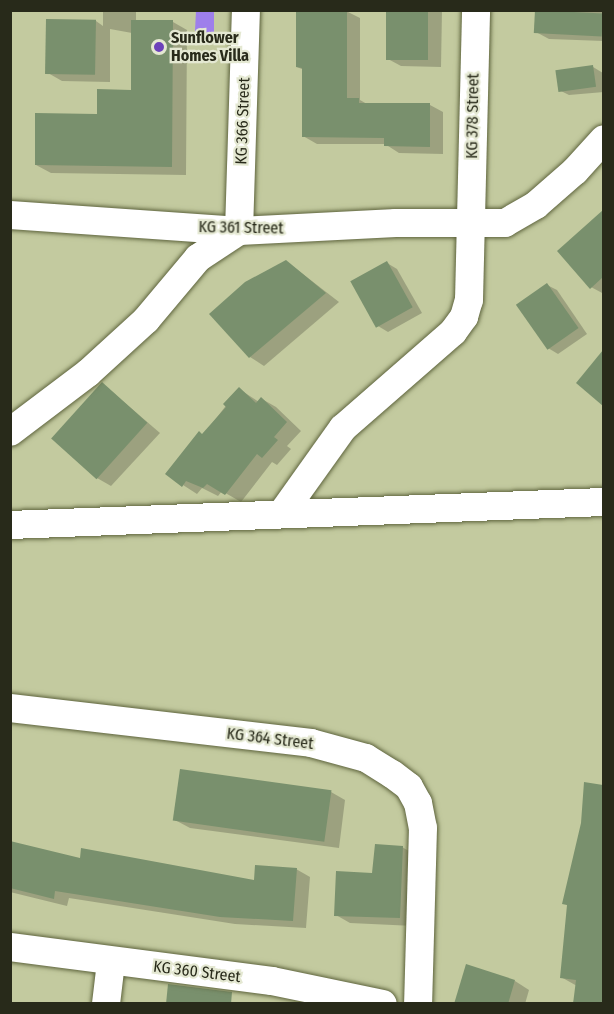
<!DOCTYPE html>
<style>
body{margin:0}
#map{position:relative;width:614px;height:1014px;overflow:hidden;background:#c3ca9f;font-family:"Fira Sans Condensed",sans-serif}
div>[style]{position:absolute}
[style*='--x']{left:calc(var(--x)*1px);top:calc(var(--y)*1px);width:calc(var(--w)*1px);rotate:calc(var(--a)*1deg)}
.water>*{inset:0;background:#9e7feb}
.shadow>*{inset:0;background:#0003}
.building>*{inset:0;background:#79906d;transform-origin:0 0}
.roads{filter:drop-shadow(0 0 2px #5e643d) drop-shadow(0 0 2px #5e643d)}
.minor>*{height:28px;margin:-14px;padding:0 14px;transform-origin:14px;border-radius:14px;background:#fff}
.dots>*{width:16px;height:16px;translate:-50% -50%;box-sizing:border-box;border:3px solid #e4e8d2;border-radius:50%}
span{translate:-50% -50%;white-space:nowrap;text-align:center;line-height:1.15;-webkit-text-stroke:4.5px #e4e8d2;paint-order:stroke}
.poi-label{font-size:16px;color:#282a1a;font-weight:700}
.left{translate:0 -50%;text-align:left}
.street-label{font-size:16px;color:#282a1a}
.frame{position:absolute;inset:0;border:12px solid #282a1a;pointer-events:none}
</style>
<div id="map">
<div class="water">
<i style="clip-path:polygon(196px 11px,214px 11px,214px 35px,195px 31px)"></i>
</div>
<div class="shadow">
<i style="clip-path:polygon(103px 10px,136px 10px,136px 22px,173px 22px,187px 30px,186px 175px,51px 173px,36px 165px,132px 91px,132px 33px,110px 29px,110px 82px,62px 81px,48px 73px,96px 21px,103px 26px)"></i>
<i style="clip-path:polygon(388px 10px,442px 10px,441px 67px,401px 66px,388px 59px)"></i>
<i style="clip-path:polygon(536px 10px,604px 10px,604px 41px,549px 39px,536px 32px)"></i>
<i style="clip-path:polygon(346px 11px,360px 18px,360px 100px,367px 104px,430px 105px,443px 112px,443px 154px,399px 153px,385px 144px,317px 144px,303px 136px,304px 70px,297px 67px)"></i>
<i style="clip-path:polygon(593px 67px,603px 73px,604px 92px,569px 95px,559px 90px)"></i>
<i style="clip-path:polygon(599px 216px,604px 219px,604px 294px,591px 287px)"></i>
<i style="clip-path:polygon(286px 261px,339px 302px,264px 366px,250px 357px)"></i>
<i style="clip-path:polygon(387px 263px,397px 269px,422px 313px,388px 332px,378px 326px)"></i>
<i style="clip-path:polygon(547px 285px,557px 290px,587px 334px,558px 354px,548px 348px)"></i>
<i style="clip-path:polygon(604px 352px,604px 404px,578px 383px)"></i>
<i style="clip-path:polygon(103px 384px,160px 433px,111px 486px,97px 478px)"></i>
<i style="clip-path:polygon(239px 389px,259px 402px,262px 399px,276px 407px,301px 431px,287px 446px,291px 449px,277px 465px,272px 462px,241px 502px,222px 491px,218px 496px,202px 488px,197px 494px,183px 485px,203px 435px)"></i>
<i style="clip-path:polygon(586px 784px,604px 787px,604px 1004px,573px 1004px,577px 986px,561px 977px,569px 906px,564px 903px,583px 823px)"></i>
<i style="clip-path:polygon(331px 792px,345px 800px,339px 848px,190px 828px,175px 820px)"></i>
<i style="clip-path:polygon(10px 842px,81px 860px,255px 882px,296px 869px,310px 877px,306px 928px,235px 924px,69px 898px,67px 906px,10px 892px)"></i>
<i style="clip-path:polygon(402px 847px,417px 856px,414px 926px,350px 923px,336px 915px)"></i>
<i style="clip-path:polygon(515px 981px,529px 990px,525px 1004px,455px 1004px)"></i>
</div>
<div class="building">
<i style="clip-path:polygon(296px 10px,347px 10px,347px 98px,359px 98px,359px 103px,430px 103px,430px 147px,384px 146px,384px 138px,302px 137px,302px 68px,296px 67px)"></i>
<i style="left:535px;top:10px;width:68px;height:23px;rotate:3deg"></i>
<i style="left:386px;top:12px;width:42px;height:48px"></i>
<i style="left:46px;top:19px;width:50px;height:55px;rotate:1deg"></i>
<i style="clip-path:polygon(131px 20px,173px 20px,172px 167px,35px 165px,35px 113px,97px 114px,97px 89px,131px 90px)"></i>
<i style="left:593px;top:65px;width:22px;height:38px;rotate:82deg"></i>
<i style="clip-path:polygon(603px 210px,603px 277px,590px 289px,557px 251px)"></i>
<i style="clip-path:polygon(286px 260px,326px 293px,249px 358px,209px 314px,245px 282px)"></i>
<i style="left:387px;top:261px;width:53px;height:42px;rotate:61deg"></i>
<i style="left:547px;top:283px;width:55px;height:38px;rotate:55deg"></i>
<i style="clip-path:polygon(603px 350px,603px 406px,576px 383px)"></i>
<i style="left:102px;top:382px;width:61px;height:76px;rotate:42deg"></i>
<i style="clip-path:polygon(239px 387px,256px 403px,261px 397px,287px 422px,274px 437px,278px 440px,262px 458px,257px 454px,225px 495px,207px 484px,203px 488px,186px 481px,182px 487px,165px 474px,199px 431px,202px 434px,226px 407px,223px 404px)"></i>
<i style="left:180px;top:769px;width:153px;height:52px;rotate:8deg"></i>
<i style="clip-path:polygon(584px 782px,603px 785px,603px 1004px,573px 1004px,576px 980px,560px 978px,567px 905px,562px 904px,581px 823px)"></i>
<i style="clip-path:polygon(10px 841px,80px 858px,81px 848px,254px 880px,255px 865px,297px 868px,293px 921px,220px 917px,55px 891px,54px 899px,10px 888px)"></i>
<i style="clip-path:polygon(375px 844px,403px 846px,400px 918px,334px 916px,336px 871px,372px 873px)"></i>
<i style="clip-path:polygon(466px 964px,515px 980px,508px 1004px,454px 1004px)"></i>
<i style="clip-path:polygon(168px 984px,232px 992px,231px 1004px,166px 1004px)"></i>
</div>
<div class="roads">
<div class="minor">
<i style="--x:10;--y:215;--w:230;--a:4"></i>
<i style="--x:239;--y:231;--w:157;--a:-2.9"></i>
<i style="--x:396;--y:223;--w:109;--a:0"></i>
<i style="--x:505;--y:223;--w:36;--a:-30"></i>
<i style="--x:536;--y:205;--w:52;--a:-41.1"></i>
<i style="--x:575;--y:171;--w:43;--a:-47.8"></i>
<i style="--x:10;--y:432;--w:98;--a:-37.1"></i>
<i style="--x:88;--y:373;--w:79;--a:-42.4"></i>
<i style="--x:146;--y:320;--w:81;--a:-50"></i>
<i style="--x:198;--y:258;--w:49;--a:-33.4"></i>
<i style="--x:239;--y:231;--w:221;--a:-88.2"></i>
<i style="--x:283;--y:512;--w:103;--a:-54.5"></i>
<i style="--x:343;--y:428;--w:146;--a:-41.1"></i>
<i style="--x:453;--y:332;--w:19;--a:-54"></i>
<i style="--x:464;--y:317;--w:18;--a:-74"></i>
<i style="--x:469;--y:300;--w:290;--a:-88.6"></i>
<i style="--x:10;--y:525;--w:594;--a:-2.22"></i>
<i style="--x:10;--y:708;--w:303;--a:6.6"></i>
<i style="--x:311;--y:743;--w:57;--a:15.3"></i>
<i style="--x:366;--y:758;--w:31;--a:32"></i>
<i style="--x:392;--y:774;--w:21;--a:37"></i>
<i style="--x:409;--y:787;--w:18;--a:61"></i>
<i style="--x:418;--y:803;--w:25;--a:79"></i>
<i style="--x:423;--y:828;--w:176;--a:91.6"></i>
<i style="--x:10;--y:947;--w:264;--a:7.4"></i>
<i style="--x:272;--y:981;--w:113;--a:11.7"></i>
<i style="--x:106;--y:1004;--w:42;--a:-83.2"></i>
</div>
</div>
<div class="dots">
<i style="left:159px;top:47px;background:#6c42ba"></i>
</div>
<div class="poi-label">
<span class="left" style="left:171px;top:47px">Sunflower<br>Homes Villa</span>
</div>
<div class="street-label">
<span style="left:473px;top:116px;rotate:-89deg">KG 378 Street</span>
<span style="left:243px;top:121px;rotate:-88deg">KG 366 Street</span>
<span style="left:241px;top:228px;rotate:1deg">KG 361 Street</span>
<span style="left:270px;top:739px;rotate:7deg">KG 364 Street</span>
<span style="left:197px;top:972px;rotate:7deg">KG 360 Street</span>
</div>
<div class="frame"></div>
</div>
